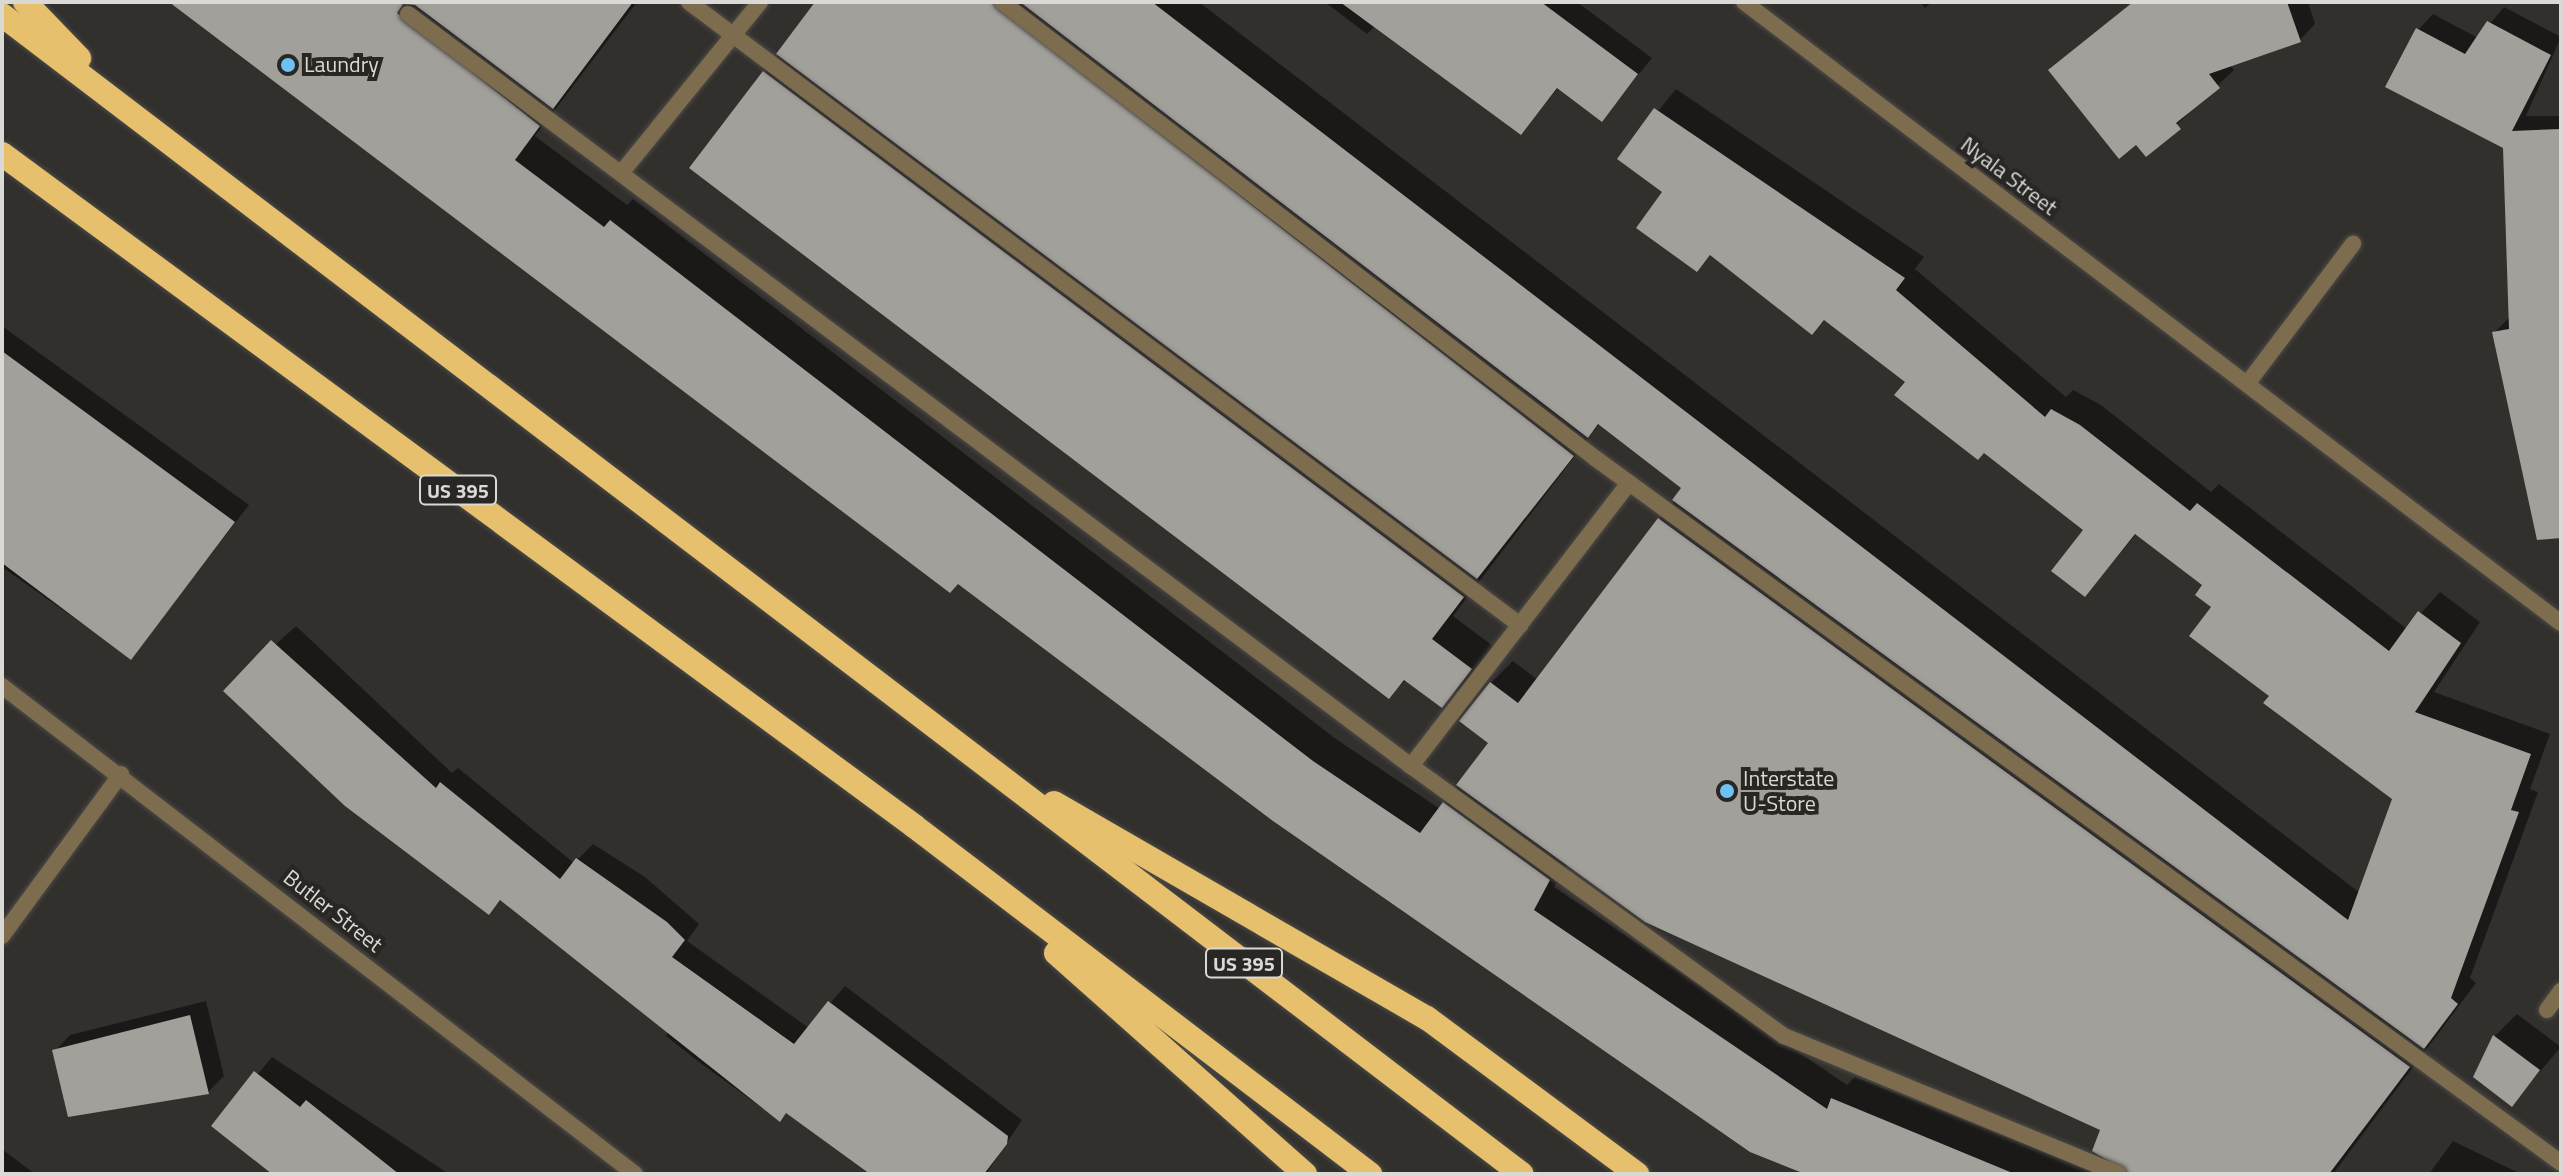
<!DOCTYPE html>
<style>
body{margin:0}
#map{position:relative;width:2563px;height:1176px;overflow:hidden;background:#32302d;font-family:"Titillium Web",sans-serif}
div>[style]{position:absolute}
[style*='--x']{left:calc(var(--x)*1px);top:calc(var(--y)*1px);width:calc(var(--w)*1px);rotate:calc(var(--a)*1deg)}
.shadow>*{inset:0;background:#0007}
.building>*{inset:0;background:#a2a09b}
.roads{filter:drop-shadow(0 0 2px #4d4b48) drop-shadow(0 0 2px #4d4b48)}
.service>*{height:16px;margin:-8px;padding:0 8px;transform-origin:8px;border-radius:8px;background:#7d6d4e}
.minor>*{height:16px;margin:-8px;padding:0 8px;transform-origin:8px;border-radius:8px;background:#7d6d4e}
.motorway>*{height:24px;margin:-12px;padding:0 12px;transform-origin:12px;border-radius:12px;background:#e6c06d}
.dots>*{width:22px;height:22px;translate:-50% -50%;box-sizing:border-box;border:4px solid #282723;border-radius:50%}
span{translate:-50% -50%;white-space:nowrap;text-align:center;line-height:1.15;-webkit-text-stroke:8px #282723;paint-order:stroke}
.shield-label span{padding:2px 6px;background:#282723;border:2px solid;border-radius:6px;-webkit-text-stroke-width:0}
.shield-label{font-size:20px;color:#dad9d6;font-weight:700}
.poi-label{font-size:22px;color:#dad9d6}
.left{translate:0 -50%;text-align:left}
.street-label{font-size:22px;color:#dad9d6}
.frame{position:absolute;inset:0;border:4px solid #dad9d6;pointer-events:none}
</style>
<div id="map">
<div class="shadow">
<i style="clip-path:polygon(evenodd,173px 2px,376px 2px,398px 18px,410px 2px,637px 2px,535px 136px,627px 205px,633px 199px,1336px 739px,1440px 809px,1491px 742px,1491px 683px,1513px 661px,1538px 680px,1684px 488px,1600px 423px,1453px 616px,1493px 646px,1464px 683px,1442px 705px,1407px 679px,1389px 696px,765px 73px,818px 2px,1199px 2px,2360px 893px,2395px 798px,2271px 696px,2205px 584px,2137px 533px,2085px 595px,2086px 530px,1908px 381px,1826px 319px,1812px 333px,1712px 254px,1696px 270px,1664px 191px,1619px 159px,1676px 89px,1924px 257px,1915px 269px,2066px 397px,2073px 390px,2101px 405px,2211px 492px,2219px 484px,2407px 629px,2440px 592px,2480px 622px,2434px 692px,2550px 734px,2530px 789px,2538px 792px,2470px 978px,2476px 983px,2333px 1174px,1811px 1174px,959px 582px,173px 2px,1568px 863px,2103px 1129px,2103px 1153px,2088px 1169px,1855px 1077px,1847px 1085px,1554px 887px,1568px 863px)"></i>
<i style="clip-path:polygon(1577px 2px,1652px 58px,1602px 119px,1559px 87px,1521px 133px,1375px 26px,1367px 34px,1326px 3px)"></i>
<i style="clip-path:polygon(1920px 2px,1932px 2px,1925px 8px)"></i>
<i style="clip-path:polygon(2133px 2px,2308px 2px,2315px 24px,2300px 40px,2230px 65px,2234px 70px,2146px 154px,2050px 70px)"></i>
<i style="clip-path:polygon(2504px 7px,2561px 37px,2526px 116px,2561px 116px,2561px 464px,2494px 333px,2510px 317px,2505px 147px,2418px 30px,2433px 14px,2478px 38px)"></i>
<i style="clip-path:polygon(2px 326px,249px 505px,131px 658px,2px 567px)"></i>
<i style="clip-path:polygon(296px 626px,452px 773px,458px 768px,574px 863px,593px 844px,645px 877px,699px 924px,687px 941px,809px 1028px,845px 986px,1022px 1120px,986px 1174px,873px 1174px,788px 1111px,779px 1120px,699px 1062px,666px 1036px,672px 1027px,502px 899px,489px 912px,241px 676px)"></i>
<i style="clip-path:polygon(206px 1001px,224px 1076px,208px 1092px,55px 1051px,70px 1035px)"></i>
<i style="clip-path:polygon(2517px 1014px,2561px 1047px,2512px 1104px,2476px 1076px,2495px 1036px)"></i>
<i style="clip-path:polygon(272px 1057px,449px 1174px,278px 1174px,214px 1126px)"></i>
<i style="clip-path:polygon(2453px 1141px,2521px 1174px,2429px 1174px)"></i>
<i style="clip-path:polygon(2px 1149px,35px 1174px,2px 1174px)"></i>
</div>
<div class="building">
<i style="clip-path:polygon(169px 2px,633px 2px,553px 109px,415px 5px,403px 4px,397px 13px,540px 126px,515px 160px,604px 227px,610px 220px,1313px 761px,1420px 833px,1443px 802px,1550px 880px,1534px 910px,1827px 1109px,1831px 1098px,2015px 1174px,1805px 1174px,1750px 1152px,1273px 821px,958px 584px,950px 593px)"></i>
<i style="clip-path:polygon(815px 2px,991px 2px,1574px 456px,1477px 579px,776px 54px)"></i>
<i style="clip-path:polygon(1020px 2px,1152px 2px,2348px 920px,2392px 799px,2263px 703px,2269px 696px,2189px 636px,2211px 607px,2195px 595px,2202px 585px,2135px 534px,2085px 597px,2051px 571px,2083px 530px,1984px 453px,1978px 460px,1894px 395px,1905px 382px,1824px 320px,1812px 335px,1710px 255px,1697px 272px,1636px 228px,1662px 192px,1617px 159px,1654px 108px,1905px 278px,1896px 290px,2045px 417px,2051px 409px,2080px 425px,2190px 511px,2197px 503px,2389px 651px,2418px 611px,2461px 643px,2415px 712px,2531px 754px,2511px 810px,2519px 812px,2451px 998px,2458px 1004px,2424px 1049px,1672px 500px,1681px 488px,1598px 424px,1588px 438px)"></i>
<i style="clip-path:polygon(1340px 2px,1541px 2px,1638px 74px,1602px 122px,1557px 88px,1521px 135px)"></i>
<i style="clip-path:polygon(2133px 2px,2287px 2px,2301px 42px,2209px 74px,2220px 88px,2176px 123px,2181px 129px,2146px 157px,2136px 145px,2119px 159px,2048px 70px)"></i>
<i style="clip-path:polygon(2487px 21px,2551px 55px,2512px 131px,2561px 129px,2561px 538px,2537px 540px,2492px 332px,2509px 329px,2503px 148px,2385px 87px,2416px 28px,2465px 54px)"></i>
<i style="clip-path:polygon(763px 71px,1464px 597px,1432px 639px,1472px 669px,1442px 708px,1404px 680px,1389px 699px,689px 168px)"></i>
<i style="clip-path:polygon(2px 351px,235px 522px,131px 660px,2px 563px)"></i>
<i style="clip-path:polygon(1658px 518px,2410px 1067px,2329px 1174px,2130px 1174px,2092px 1151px,2100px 1130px,1645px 922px,1456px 785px,1488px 743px,1459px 721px,1490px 682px,1518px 703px)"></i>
<i style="clip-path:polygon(271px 640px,436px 788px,440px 782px,560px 879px,576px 858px,667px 922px,685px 940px,672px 957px,794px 1044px,828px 1001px,1008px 1136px,1007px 1144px,984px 1174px,870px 1174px,786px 1113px,780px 1122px,500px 900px,489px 915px,345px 806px,223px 691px)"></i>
<i style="clip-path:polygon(190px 1015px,209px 1094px,68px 1117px,52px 1050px)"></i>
<i style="clip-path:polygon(2493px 1035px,2540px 1070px,2512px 1107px,2473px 1077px)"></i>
<i style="clip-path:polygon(254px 1071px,300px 1107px,306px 1100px,399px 1174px,272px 1174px,211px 1126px)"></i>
</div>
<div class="roads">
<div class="service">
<i style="--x:689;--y:2;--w:1039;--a:36.86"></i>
<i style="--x:1002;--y:2;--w:748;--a:37.56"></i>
<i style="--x:1595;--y:458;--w:1196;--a:36.12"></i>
<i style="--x:408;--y:14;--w:1254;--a:36.86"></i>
<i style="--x:1411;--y:766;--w:460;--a:35.9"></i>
<i style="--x:1784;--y:1036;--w:362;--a:22.4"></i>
<i style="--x:622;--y:172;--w:219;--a:-50.9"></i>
<i style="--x:1411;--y:766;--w:357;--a:-52.4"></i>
</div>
<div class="minor">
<i style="--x:1744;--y:2;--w:1026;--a:37.24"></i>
<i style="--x:2247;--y:384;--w:176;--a:-52.9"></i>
<i style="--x:2;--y:686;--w:799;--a:37.63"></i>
<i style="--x:2;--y:936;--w:201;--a:-53.7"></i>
<i style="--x:2547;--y:1010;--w:24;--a:-54"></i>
</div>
<div class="motorway">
<i style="--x:25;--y:2;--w:78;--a:46"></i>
<i style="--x:2;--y:15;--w:1911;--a:37.33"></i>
<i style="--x:2;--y:154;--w:1133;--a:36.38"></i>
<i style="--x:914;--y:826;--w:574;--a:37.35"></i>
<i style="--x:1054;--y:803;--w:431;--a:30"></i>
<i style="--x:1427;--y:1018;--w:262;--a:36.6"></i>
<i style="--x:1056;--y:953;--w:333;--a:41.6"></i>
</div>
</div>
<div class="dots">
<i style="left:288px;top:65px;background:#6dc2f3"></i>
<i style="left:1727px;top:791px;background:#6dc2f3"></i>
</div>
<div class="shield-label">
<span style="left:458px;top:490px">US 395</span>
<span style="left:1244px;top:963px">US 395</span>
</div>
<div class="poi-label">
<span class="left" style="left:304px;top:65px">Laundry</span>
<span class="left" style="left:1743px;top:791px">Interstate<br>U-Store</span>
</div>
<div class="street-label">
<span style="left:2009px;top:176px;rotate:37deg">Nyala Street</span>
<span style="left:333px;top:911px;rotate:38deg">Butler Street</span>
</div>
<div class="frame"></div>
</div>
